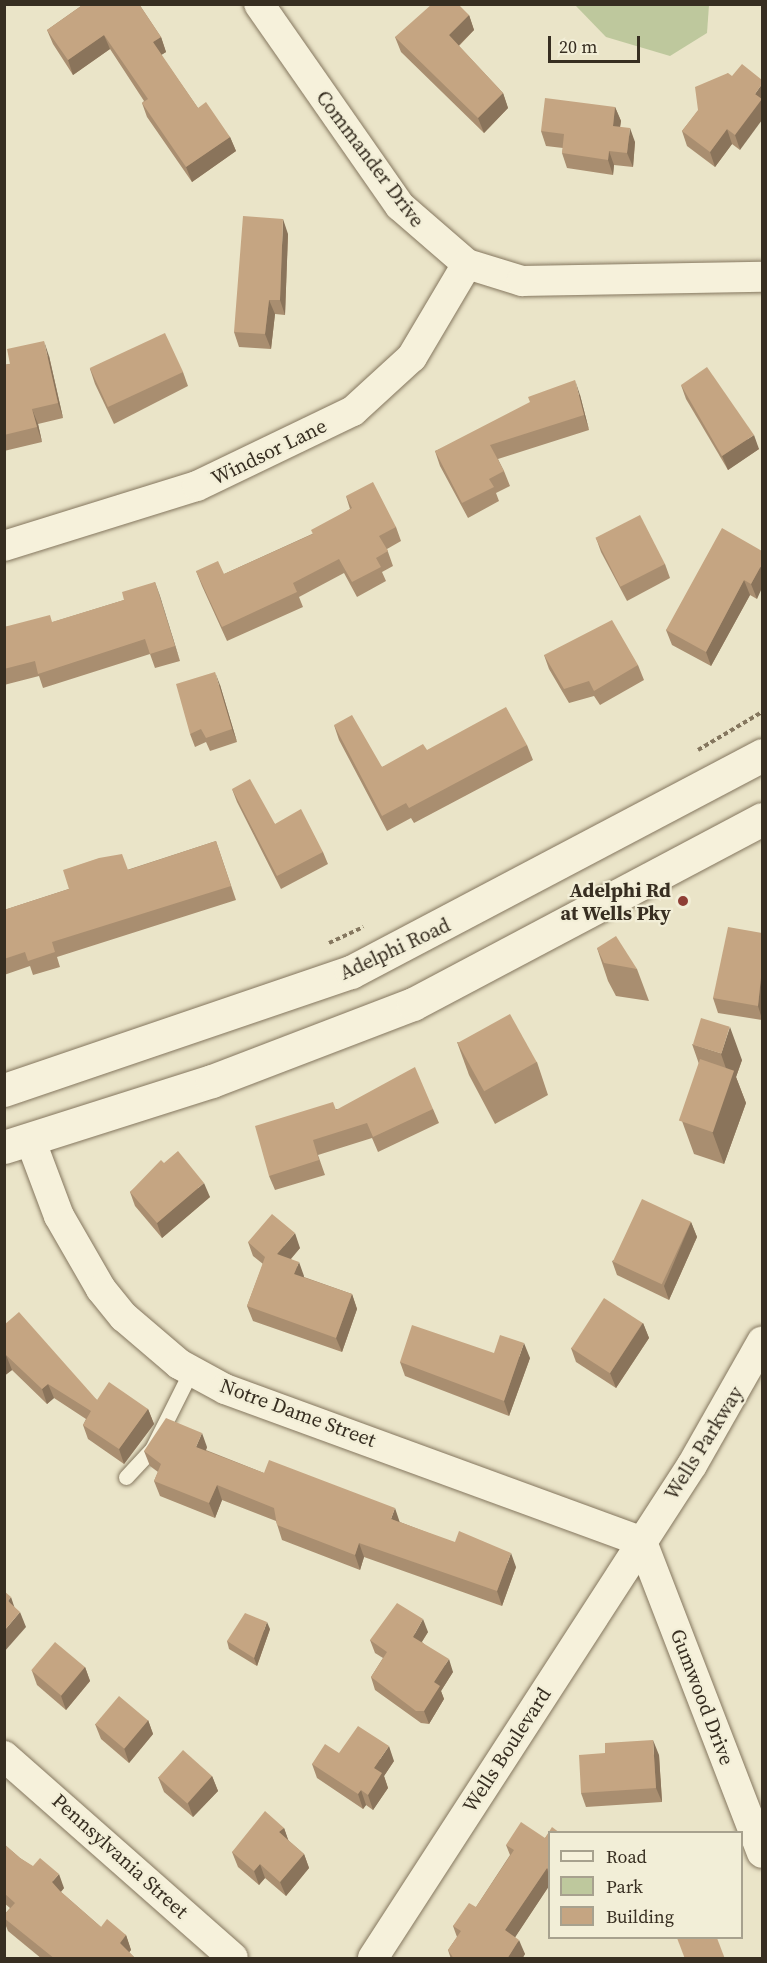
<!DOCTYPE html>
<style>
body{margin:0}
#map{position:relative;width:767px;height:1963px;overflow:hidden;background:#eae4c8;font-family:"Source Serif 4",serif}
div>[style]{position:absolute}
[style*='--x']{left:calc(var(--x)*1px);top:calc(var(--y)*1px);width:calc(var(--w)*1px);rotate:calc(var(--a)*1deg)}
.green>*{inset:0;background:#bec89d}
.path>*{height:4px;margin-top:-2px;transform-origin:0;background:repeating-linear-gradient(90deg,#85775f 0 4.5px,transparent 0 7.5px)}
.roads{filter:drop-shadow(0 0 2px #85775f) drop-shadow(0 0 2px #85775f)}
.service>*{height:15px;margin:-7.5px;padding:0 7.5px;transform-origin:7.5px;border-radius:7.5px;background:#f6f1db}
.minor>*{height:30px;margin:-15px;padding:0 15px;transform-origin:15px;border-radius:15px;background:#f6f1db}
.secondary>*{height:33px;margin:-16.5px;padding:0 16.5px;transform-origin:16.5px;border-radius:16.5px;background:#f6f1db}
.wall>*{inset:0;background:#a98e70}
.shaded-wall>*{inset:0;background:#8a745b}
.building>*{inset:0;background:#c5a582;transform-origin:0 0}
.dots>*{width:16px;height:16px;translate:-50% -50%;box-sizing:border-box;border:3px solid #f2eed7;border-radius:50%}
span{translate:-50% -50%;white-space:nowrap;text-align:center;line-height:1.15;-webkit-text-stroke:4.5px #f2eed7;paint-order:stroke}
.street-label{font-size:20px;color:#372e21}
.poi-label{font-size:20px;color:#372e21;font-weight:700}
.right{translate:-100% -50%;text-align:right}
.frame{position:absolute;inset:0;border:6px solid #372e21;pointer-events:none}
.legend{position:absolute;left:548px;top:1831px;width:195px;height:108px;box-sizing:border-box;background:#f2eed7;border:2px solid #a7a18e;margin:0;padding:8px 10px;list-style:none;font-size:18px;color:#372e21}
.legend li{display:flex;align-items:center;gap:12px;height:30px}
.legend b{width:30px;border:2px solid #a7a18e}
.scale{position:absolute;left:548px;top:36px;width:92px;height:27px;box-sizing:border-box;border:3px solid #372e21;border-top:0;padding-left:8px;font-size:18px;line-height:21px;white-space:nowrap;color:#372e21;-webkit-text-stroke:4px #f2eed7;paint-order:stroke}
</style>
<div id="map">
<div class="green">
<i style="clip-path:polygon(575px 5px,709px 5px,707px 33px,670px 56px,606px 37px)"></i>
</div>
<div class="path">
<i style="--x:698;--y:750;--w:74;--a:-30.7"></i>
<i style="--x:329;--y:943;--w:38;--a:-25"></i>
</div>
<div class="roads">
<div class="service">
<i style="--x:126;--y:1477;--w:38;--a:-47"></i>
<i style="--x:152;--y:1449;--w:87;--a:-63.4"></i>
</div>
<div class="minor">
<i style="--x:259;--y:4;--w:246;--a:55.1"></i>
<i style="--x:400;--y:206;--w:89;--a:40.9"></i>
<i style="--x:467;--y:264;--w:58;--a:17.2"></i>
<i style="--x:522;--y:281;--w:240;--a:-1"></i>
<i style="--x:4;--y:546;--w:202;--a:-17.3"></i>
<i style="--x:197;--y:486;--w:173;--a:-25.7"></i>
<i style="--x:353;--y:411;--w:80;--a:-42.5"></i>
<i style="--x:412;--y:357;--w:108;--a:-59.4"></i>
<i style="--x:30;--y:1139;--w:82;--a:69.4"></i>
<i style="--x:59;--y:1216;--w:84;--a:60.1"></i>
<i style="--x:101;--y:1289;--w:36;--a:51"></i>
<i style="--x:124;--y:1317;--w:72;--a:40.5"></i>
<i style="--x:179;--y:1364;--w:52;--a:28.5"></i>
<i style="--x:225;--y:1389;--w:444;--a:20.1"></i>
<i style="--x:642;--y:1542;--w:333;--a:68.9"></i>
<i style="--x:4;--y:1756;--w:305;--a:41.4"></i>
<i style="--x:373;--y:1958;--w:587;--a:-57.09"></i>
<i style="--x:692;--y:1465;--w:142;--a:-60.4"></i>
</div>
<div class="secondary">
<i style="--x:4;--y:1090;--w:367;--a:-18.8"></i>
<i style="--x:351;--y:972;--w:465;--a:-27.8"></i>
<i style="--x:4;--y:1147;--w:218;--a:-17.6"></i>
<i style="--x:212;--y:1081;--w:215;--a:-21"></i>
<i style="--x:413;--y:1004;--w:395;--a:-27.9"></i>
</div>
</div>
<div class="wall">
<i style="clip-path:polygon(80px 4px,139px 4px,161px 37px,166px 52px,161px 55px,198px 108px,230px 137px,236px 151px,192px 182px,147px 117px,142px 103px,144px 101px,110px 49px,73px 75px,53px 44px,47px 30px,81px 6px)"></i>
<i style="clip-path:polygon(469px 15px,474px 30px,459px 46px,503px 93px,508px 108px,484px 133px,401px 52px,395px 37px)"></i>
<i style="clip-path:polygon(728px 73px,740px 150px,732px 144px,715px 167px,687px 146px,682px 131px)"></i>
<i style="clip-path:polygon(615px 107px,621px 121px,620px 127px,635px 142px,633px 167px,614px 165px,613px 175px,567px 168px,562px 153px,563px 148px,546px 146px,541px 131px)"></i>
<i style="clip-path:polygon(288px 234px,285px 315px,275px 314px,271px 349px,239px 347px,234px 332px)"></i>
<i style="clip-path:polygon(49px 356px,63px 418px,38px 424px,42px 442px,4px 451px,4px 365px)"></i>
<i style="clip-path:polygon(90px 369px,183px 372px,188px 386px,114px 424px,95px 384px)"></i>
<i style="clip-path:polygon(681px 385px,759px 449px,728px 470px,686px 399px)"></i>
<i style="clip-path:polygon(580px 395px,589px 430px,498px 459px,504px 471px,510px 486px,496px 493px,499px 501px,468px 518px,440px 466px,435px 451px)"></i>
<i style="clip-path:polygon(346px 496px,396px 527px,401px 541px,387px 549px,393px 566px,382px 572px,386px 581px,357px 597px,344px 573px,299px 597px,303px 607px,227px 641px,202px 586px,196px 571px,224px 574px,312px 534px,350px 509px)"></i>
<i style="clip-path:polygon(596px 538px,665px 564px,670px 578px,627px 601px,601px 552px)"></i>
<i style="clip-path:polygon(762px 551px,757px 599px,750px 595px,711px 666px,672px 645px,666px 630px)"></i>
<i style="clip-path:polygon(155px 582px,180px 661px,155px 668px,150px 654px,43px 688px,39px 676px,4px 685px,4px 627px,53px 622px,124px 600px)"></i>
<i style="clip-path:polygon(544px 655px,638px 665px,644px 680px,600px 705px,594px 696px,569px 703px,549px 669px)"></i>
<i style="clip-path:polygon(220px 685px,237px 742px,210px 751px,206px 742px,195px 747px,190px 734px)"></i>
<i style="clip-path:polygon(334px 725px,382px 767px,427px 750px,527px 745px,533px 760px,414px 823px,411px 818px,387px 831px,339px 740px)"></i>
<i style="clip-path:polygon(232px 789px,275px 824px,323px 852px,328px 864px,281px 889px,237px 802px)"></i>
<i style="clip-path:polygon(216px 841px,236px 900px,57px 957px,60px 967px,33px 975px,30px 966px,4px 975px,4px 910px)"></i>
<i style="clip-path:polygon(762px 933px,762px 1020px,718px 1013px,713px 998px)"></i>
<i style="clip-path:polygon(597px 948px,637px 969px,649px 1001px,616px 996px,608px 981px)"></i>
<i style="clip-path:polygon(457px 1042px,537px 1062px,548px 1095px,495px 1124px,469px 1075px)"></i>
<i style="clip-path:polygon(692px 1044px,742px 1060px,736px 1077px,746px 1103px,724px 1164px,694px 1154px,682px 1121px,699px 1064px)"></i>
<i style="clip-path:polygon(336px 1109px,433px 1109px,439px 1123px,378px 1152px,372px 1138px,318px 1155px,325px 1175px,275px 1190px,269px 1176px)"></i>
<i style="clip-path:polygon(164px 1163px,210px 1197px,162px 1238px,135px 1206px,130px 1192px)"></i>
<i style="clip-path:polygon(691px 1222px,697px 1237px,669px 1300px,617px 1275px,612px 1261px)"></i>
<i style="clip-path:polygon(248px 1242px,300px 1248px,291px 1259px,304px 1277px,352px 1294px,357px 1309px,342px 1352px,253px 1321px,247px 1306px,263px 1264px,253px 1256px)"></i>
<i style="clip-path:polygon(643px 1323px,649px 1338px,616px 1388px,576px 1362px,571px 1348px)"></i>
<i style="clip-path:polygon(4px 1325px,97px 1400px,148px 1409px,154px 1424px,124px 1464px,88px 1439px,83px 1425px,86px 1419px,54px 1398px,47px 1404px,12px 1370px,4px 1376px)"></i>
<i style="clip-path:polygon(494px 1353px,530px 1358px,509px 1416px,405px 1376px,400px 1362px)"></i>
<i style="clip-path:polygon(207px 1447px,206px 1450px,264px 1473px,400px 1522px,516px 1567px,502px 1606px,364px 1557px,360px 1570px,282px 1540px,276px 1521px,222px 1500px,215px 1518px,160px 1496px,154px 1481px,158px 1472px,150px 1466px,144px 1451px)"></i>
<i style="clip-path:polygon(270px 1629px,257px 1666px,229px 1649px,227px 1641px)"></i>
<i style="clip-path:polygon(428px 1632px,422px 1642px,453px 1672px,441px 1691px,444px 1699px,429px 1724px,421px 1723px,375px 1690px,371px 1677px,383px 1658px,375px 1653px,370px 1640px)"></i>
<i style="clip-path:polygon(85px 1667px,90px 1681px,66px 1710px,37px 1685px,32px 1671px)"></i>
<i style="clip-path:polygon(148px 1720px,153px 1734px,129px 1763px,101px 1739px,95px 1724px)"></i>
<i style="clip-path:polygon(339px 1753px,394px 1761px,384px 1776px,388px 1788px,373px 1810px,366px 1805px,363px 1809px,317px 1778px,312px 1764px)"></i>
<i style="clip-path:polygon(605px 1753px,659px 1755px,662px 1802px,586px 1807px,581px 1793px)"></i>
<i style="clip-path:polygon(212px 1776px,218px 1791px,193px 1817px,164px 1792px,158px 1777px)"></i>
<i style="clip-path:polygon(284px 1828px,288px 1840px,304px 1854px,309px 1868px,286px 1896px,265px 1878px,259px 1885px,238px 1867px,232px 1852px)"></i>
<i style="clip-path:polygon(549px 1833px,549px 1886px,515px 1937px,525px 1954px,522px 1959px,451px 1959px,448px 1950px,457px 1937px,453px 1926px,476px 1907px,510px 1855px,506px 1845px,545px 1838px)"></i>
<i style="clip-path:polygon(4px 1844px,20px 1858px,64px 1888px,61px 1892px,101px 1927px,126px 1935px,131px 1950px,129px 1952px,136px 1959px,42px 1959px,8px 1931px,4px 1921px,4px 1915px,10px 1908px,4px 1903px)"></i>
</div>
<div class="shaded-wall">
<i style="clip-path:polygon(469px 15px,474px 30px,454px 50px,449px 35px)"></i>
<i style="clip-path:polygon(104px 35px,110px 49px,73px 75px,68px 60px)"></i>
<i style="clip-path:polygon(161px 37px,166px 52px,158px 57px,153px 42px)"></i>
<i style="clip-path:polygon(762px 84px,762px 120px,740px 150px,735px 135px,755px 94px)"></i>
<i style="clip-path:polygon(503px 93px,508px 108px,484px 133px,478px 118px)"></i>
<i style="clip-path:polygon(615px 107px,621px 121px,618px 140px,613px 126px)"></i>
<i style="clip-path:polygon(630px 128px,635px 142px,633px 167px,627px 153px)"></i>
<i style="clip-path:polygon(727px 129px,732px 144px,715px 167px,710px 152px)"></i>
<i style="clip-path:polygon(230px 137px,236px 151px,192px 182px,186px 167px)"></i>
<i style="clip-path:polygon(609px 151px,614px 165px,613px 175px,608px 160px)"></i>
<i style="clip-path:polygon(283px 219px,288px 234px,285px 315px,280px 300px)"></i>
<i style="clip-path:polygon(269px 300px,275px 314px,271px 349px,265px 334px)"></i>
<i style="clip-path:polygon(44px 341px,49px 356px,63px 418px,58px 403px)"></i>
<i style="clip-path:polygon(575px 380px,580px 395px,589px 430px,584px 415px)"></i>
<i style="clip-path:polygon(32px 409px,38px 424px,42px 442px,37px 427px)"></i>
<i style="clip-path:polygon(754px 435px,759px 449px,728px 470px,722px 456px)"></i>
<i style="clip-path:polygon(762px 564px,762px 588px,757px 599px,751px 584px)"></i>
<i style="clip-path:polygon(744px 580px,750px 595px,711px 666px,706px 652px)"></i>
<i style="clip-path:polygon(155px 582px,160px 596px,180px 661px,175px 646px)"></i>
<i style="clip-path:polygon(215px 672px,220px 685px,237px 742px,232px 729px)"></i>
<i style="clip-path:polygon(762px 968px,762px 1019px,758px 1006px)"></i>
<i style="clip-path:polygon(730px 1027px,742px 1060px,736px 1077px,746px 1103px,724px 1164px,712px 1131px,730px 1080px,721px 1054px)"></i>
<i style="clip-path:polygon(204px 1183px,210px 1197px,162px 1238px,157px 1223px)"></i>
<i style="clip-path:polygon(691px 1222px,697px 1237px,669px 1300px,664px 1286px)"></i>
<i style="clip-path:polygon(295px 1233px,300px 1248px,282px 1269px,277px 1254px)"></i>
<i style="clip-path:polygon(299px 1262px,304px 1276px,300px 1288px,294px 1274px)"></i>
<i style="clip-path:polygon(352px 1294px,357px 1309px,342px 1352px,336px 1338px)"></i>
<i style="clip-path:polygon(643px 1323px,649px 1338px,616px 1388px,610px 1373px)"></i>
<i style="clip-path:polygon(524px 1343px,530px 1358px,509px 1416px,504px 1401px)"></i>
<i style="clip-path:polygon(6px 1355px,12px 1370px,4px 1376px,4px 1357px)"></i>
<i style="clip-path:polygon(48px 1384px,54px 1398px,47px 1404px,42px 1389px)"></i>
<i style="clip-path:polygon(148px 1409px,154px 1424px,124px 1464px,119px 1449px)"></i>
<i style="clip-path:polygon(202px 1433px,207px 1447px,202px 1461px,196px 1447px)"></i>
<i style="clip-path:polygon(217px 1485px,222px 1500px,215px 1518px,209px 1503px)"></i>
<i style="clip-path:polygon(395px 1508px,400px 1523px,391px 1519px)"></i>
<i style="clip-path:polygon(359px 1543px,364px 1557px,360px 1570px,355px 1555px)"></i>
<i style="clip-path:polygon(511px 1553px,516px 1567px,502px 1606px,497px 1591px)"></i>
<i style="clip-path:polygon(11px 1597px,16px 1612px,8px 1601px)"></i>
<i style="clip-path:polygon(20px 1612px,26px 1627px,4px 1652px,4px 1631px)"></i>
<i style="clip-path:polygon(423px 1619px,428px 1632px,417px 1649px,413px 1637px)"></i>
<i style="clip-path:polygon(267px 1622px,270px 1629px,257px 1666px,254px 1658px)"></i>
<i style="clip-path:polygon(449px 1659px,453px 1672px,441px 1691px,444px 1699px,429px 1724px,424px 1711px,434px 1682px)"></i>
<i style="clip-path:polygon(85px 1667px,90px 1681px,66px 1710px,61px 1696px)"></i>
<i style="clip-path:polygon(148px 1720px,153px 1734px,129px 1763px,124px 1748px)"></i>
<i style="clip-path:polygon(653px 1740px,659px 1755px,662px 1802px,656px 1788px)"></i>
<i style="clip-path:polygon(389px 1746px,394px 1761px,384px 1776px,388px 1788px,373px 1810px,368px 1795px,374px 1768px)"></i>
<i style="clip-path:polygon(212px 1776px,218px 1791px,193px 1817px,188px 1803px)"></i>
<i style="clip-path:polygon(361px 1790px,366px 1805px,363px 1809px,358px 1794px)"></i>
<i style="clip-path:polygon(284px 1828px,289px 1842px,279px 1832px)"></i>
<i style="clip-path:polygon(304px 1854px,309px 1868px,286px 1896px,280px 1882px)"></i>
<i style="clip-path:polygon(260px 1864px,265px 1878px,259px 1885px,254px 1871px)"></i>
<i style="clip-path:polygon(547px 1868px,549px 1876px,549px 1886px,510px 1945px,505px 1930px)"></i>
<i style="clip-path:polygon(59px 1874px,64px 1888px,57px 1896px,52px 1882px)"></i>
<i style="clip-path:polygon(126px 1935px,131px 1950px,125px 1957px,120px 1943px)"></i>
<i style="clip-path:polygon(519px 1940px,525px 1954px,522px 1959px,507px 1959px)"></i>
</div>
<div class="building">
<i style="clip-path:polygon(84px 4px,139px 4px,161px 37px,153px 42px,198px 108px,206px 102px,230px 137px,186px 167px,142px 103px,148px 99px,104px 35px,68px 60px,47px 30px)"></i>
<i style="clip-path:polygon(432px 4px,458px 4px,469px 15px,449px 35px,503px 93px,478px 118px,395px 37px)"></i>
<i style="clip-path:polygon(742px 64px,762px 80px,762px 84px,755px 94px,762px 99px,735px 135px,727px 129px,710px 152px,682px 131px,698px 110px,695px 87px,728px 73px,732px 76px)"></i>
<i style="clip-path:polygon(545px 98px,615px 107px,613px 126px,630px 128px,627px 153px,609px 151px,608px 160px,562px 153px,564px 134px,541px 131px)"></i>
<i style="clip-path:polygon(243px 216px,283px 219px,280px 300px,269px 300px,265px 334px,234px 332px)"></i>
<i style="left:165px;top:333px;width:43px;height:83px;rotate:65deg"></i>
<i style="clip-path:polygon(44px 341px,58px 403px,32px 409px,37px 427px,4px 435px,4px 365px,10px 364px,7px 349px)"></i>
<i style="clip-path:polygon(707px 367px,754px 435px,722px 456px,681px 385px)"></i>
<i style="clip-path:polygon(575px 380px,584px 415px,490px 445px,504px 471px,489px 479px,494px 487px,462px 503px,435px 451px,530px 402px,528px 397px)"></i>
<i style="clip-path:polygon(373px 482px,396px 527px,379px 536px,388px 551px,376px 558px,381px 567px,352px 582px,339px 559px,293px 583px,297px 592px,222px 627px,196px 571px,218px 561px,224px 574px,313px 534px,311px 530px,352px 508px,346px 496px)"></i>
<i style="left:640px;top:515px;width:55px;height:50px;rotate:63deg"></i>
<i style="clip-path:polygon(722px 528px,762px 551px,762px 564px,751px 584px,744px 580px,706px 652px,666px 630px)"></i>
<i style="clip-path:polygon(155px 582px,175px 646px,150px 654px,145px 639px,38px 674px,35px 661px,4px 669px,4px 627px,50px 615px,52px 622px,124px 600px,122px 592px)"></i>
<i style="clip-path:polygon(612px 620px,638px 665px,594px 691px,589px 681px,564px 689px,544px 655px)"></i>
<i style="clip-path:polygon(215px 672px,232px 729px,206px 738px,201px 729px,190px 734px,176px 684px)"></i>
<i style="clip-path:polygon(506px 707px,527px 745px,409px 808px,406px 803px,382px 816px,334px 725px,352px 715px,382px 767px,423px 744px,427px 750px)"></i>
<i style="clip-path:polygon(250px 779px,275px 824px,301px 809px,323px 852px,277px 876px,232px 789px)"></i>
<i style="clip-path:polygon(216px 841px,231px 886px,52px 942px,55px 952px,28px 961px,25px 952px,4px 959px,4px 910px,69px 889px,63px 870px,99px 858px,122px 854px,128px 870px)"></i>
<i style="clip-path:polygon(728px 927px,762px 933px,762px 968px,758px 1006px,713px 998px)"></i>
<i style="clip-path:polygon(616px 936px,637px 969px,604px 963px,597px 948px)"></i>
<i style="left:510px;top:1014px;width:55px;height:60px;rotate:61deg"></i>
<i style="left:701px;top:1018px;width:30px;height:28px;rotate:17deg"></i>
<i style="left:700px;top:1059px;width:36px;height:65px;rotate:19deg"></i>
<i style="clip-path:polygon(415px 1067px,433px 1109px,373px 1137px,367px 1123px,313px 1140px,319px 1160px,269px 1176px,255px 1126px,333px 1102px,336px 1110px)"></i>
<i style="clip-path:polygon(178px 1151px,204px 1183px,157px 1223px,130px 1192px,161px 1160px,164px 1163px)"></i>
<i style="left:642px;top:1199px;width:54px;height:69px;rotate:25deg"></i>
<i style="clip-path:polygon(272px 1214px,295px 1233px,277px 1254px,299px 1262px,294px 1274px,352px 1294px,336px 1338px,247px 1306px,265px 1257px,248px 1242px)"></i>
<i style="left:604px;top:1298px;width:46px;height:60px;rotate:33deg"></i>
<i style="clip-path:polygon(19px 1312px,97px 1400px,109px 1382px,148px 1409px,119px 1449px,83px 1425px,91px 1411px,48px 1384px,42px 1389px,6px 1355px,4px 1357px,4px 1325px)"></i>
<i style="clip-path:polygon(412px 1325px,494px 1353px,500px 1335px,524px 1343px,504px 1401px,400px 1362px)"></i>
<i style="clip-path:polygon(166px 1418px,202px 1433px,196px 1447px,264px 1473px,269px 1460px,395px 1508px,391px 1519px,455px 1542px,459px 1531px,511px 1553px,497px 1591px,359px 1543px,355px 1555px,277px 1525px,274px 1508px,217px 1485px,209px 1503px,154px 1481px,161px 1464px,144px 1451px)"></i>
<i style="clip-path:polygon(4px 1591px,11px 1597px,8px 1601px,20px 1612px,4px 1631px)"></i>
<i style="clip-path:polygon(397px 1603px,423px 1619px,413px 1637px,449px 1659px,434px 1682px,440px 1686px,424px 1711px,416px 1711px,371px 1677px,387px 1652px,370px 1640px)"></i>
<i style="clip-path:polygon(245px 1613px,267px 1622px,254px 1658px,227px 1641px)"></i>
<i style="left:55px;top:1642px;width:39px;height:37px;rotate:40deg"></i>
<i style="left:119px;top:1696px;width:38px;height:37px;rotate:40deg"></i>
<i style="clip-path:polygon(358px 1726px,389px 1746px,374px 1768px,382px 1773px,368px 1795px,361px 1790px,358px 1794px,312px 1764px,325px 1744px,339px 1753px)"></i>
<i style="clip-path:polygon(653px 1740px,656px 1788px,581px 1793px,579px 1755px,605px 1753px,605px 1743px)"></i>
<i style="left:183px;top:1750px;width:39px;height:37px;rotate:42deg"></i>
<i style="clip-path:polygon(265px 1811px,284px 1828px,279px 1832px,304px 1854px,280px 1882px,260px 1864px,254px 1871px,232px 1852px)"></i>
<i style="clip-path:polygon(521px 1822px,545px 1838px,552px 1827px,560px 1833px,549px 1833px,549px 1870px,547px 1868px,505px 1930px,519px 1940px,507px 1959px,454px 1959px,448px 1950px,461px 1931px,453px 1926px,469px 1903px,476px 1907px,514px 1850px,506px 1845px)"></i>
<i style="clip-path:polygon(4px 1844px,20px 1858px,33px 1866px,40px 1858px,59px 1874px,52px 1882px,60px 1891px,101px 1927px,107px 1919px,126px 1935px,120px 1943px,136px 1959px,55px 1959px,4px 1918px,4px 1915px,15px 1903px,4px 1893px)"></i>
<i style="clip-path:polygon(677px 1938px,717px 1938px,725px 1959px,685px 1959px)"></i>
</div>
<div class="dots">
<i style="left:683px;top:901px;background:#8e3e35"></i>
</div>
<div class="street-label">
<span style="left:370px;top:159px;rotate:53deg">Commander Drive</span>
<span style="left:269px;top:452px;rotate:-26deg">Windsor Lane</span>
<span style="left:395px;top:949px;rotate:-25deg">Adelphi Road</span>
<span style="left:298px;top:1413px;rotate:20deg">Notre Dame Street</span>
<span style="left:704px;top:1443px;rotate:-58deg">Wells Parkway</span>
<span style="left:702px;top:1697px;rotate:69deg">Gumwood Drive</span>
<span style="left:507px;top:1750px;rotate:-57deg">Wells Boulevard</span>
<span style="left:120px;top:1856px;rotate:42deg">Pennsylvania Street</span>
</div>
<div class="poi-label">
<span class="right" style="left:671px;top:902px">Adelphi Rd<br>at Wells Pky</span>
</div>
<div class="frame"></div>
<ul class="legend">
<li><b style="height:8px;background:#f6f1db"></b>Road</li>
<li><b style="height:16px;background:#bec89d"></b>Park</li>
<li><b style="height:16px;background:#c5a582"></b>Building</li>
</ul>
<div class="scale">20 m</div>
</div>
